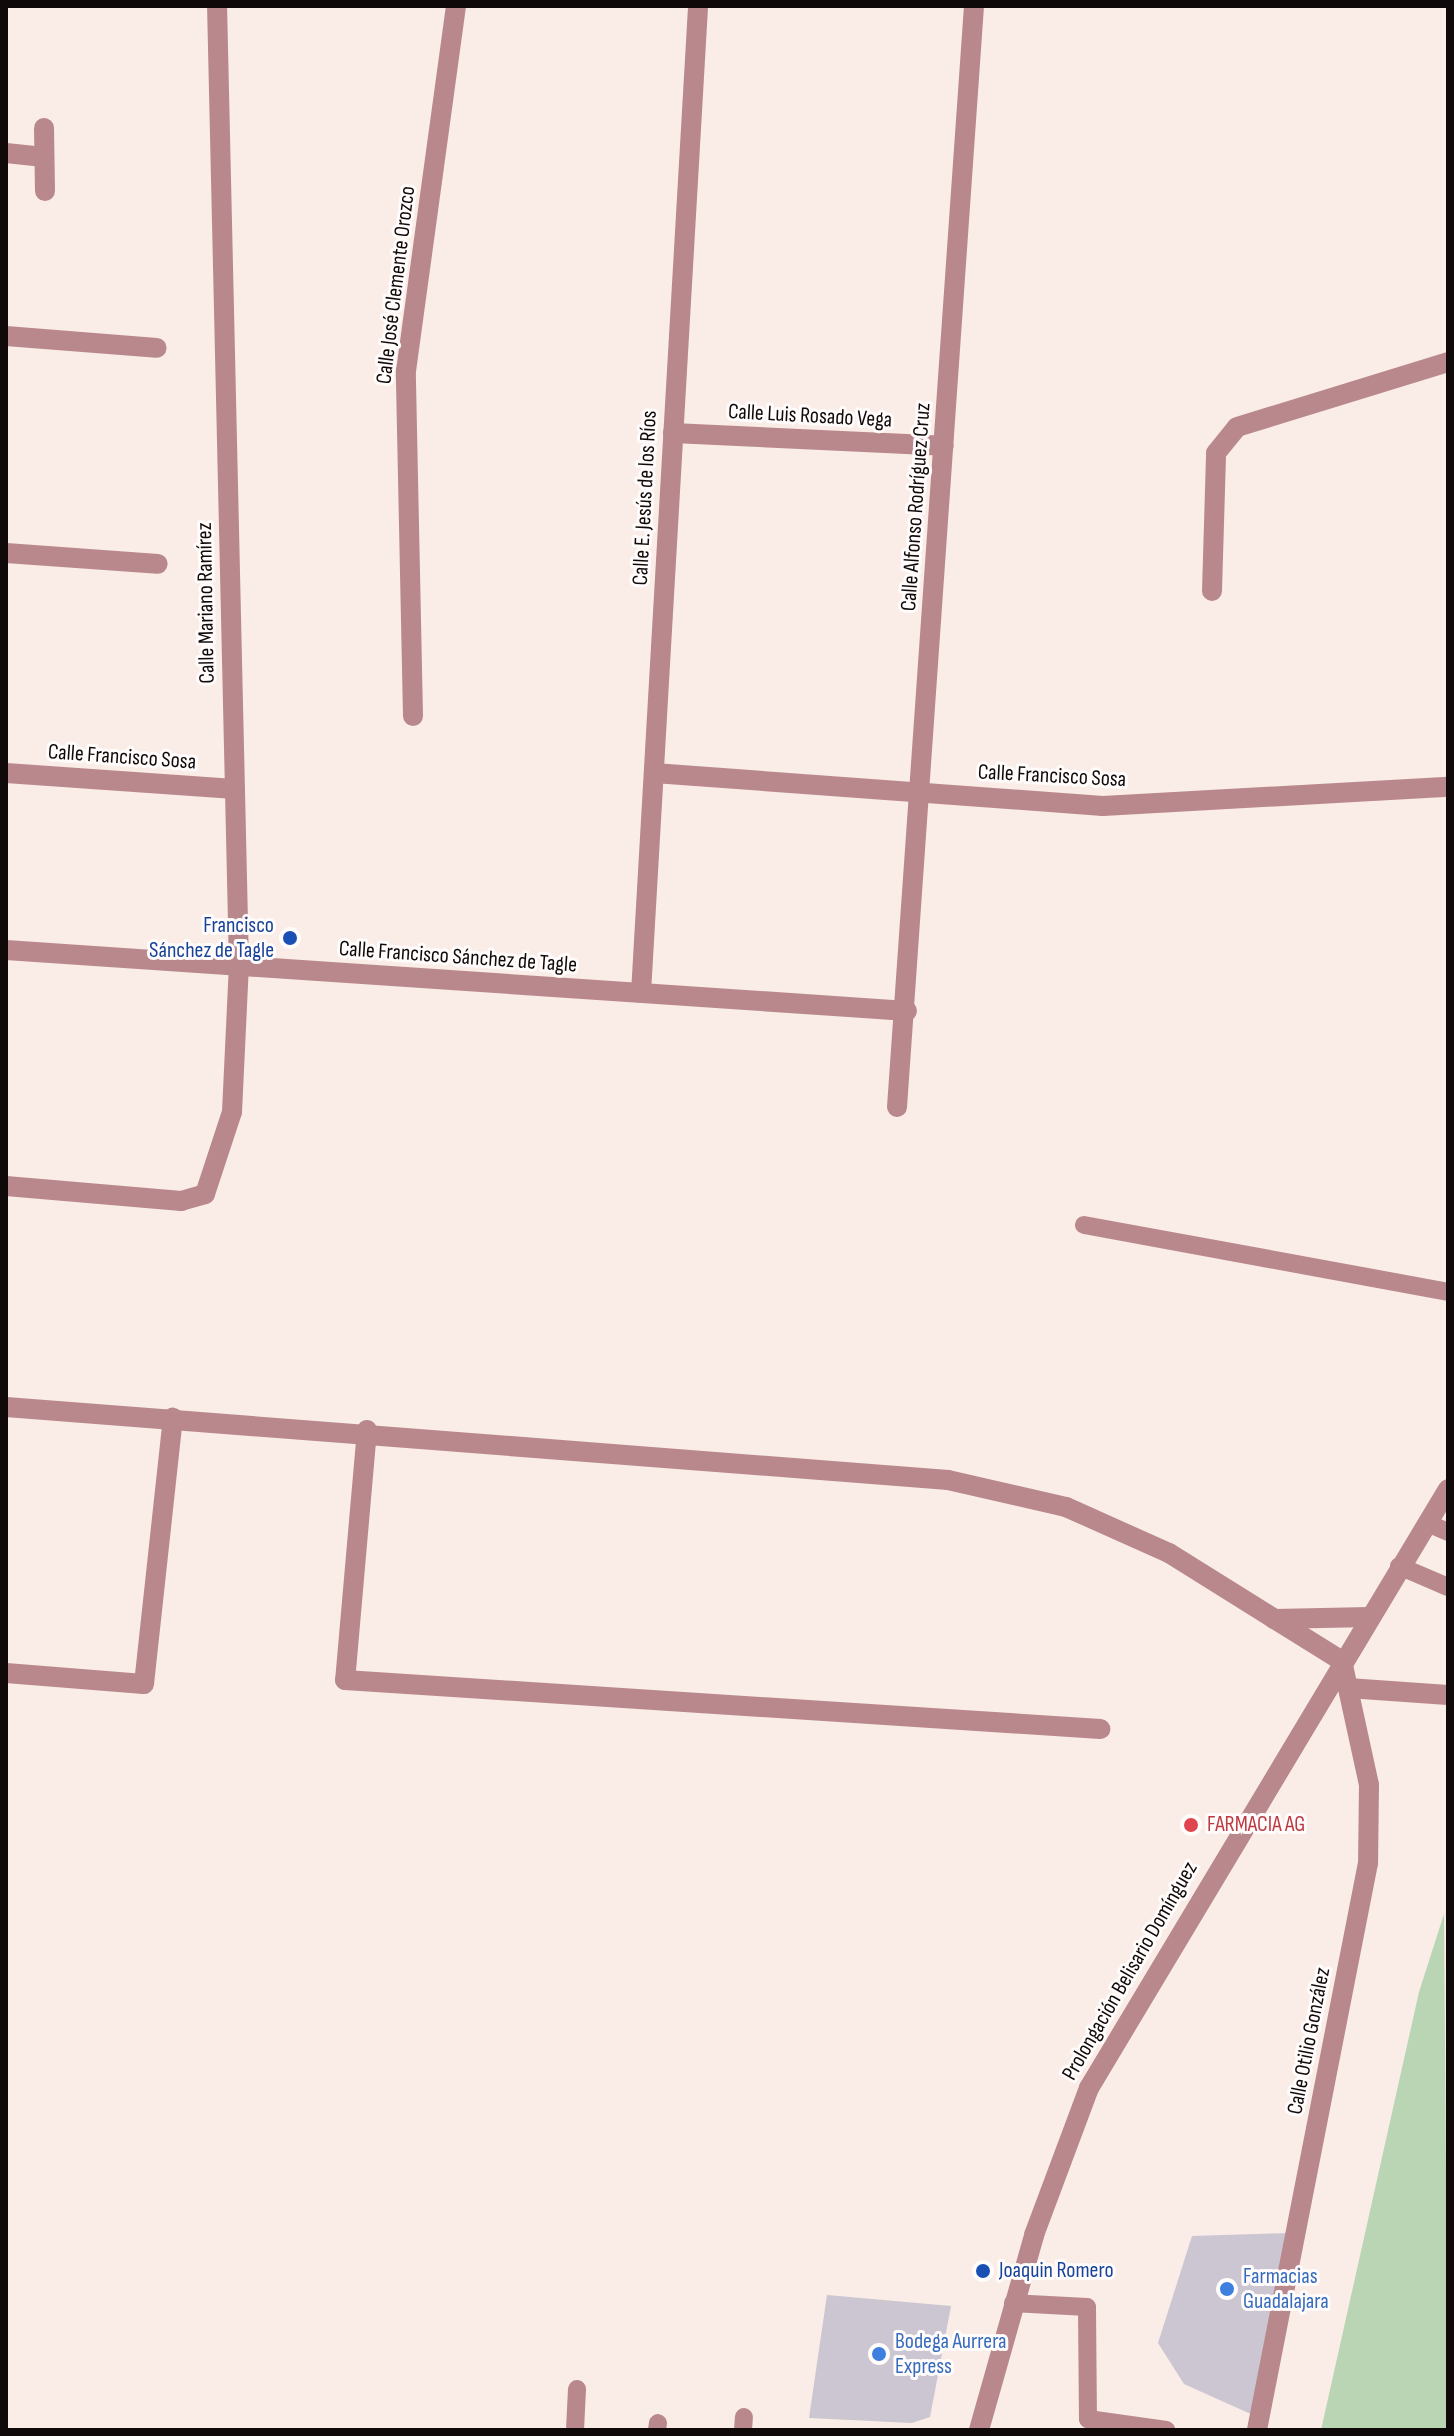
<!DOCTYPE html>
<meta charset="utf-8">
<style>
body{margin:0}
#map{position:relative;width:1454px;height:2436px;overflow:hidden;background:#faece6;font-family:"Sofia Sans Condensed",sans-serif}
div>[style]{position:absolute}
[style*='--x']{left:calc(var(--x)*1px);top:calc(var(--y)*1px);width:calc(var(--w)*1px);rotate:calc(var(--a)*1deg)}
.green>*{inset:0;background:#bad5b4}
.building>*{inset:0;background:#cbc6d1}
.service>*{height:18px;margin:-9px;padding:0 9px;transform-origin:9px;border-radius:9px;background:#b9888d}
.minor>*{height:20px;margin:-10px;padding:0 10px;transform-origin:10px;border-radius:10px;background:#b9888d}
.dots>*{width:22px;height:22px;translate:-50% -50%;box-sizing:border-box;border:4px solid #fffcfb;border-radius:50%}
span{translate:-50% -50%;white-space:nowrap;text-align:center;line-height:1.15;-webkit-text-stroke:6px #fffcfb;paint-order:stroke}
.street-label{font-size:22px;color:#0f0a09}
.transit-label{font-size:22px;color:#164399}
.right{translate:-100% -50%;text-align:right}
.left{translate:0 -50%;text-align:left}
.health-label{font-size:22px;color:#be3a42}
.shop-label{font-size:22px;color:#366cbe}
.frame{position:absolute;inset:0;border:8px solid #0f0a09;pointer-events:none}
</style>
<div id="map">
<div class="green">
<i style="clip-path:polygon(1444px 1914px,1448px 2430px,1321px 2430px,1419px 1992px)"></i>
</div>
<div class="building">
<i style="clip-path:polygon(1290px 2233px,1253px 2415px,1184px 2384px,1158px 2343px,1192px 2236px)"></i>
<i style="clip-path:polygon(827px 2295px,951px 2306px,930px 2417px,912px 2423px,809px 2418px)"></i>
</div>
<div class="service">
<i style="--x:1084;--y:1225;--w:370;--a:10.4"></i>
<i style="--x:1427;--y:1523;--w:23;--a:23"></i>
<i style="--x:1399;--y:1566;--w:53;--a:23.2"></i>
<i style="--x:1013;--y:2303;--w:74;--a:3.1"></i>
<i style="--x:1087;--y:2307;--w:112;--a:89.5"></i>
<i style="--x:1088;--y:2419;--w:79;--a:8"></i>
<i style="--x:575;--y:2430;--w:41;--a:-87.2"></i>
<i style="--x:657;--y:2430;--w:7;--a:-82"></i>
<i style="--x:743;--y:2430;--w:13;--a:-86"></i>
</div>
<div class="minor">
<i style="--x:44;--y:128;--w:63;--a:89.1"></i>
<i style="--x:6;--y:153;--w:38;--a:6"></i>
<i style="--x:6;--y:336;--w:151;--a:4.5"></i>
<i style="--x:673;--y:433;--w:271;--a:2.7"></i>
<i style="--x:6;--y:553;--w:152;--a:4.1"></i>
<i style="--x:1212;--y:591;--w:138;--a:-88.3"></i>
<i style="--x:1216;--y:453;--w:33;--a:-51"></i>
<i style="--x:1237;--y:427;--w:221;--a:-17.1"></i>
<i style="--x:413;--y:716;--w:345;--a:-91.2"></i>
<i style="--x:406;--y:371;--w:368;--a:-82.2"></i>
<i style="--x:6;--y:773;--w:229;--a:4"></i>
<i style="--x:654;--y:773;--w:450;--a:4.2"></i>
<i style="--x:1103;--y:806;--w:346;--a:-3.2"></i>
<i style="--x:6;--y:950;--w:903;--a:3.87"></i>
<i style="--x:641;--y:993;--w:989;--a:-86.69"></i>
<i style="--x:897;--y:1107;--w:1104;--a:-86"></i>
<i style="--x:6;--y:1186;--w:176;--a:4.9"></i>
<i style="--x:181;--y:1201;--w:25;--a:-16"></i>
<i style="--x:205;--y:1194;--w:86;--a:-71.8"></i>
<i style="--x:232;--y:1112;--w:146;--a:-87.3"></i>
<i style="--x:239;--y:966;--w:960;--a:-91.31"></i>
<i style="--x:6;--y:1407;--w:945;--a:4.43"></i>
<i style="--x:948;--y:1480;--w:121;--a:12.9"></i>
<i style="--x:1066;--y:1507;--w:113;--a:24.1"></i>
<i style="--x:1169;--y:1553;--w:204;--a:32"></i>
<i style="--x:1342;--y:1661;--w:127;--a:77.7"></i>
<i style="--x:1369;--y:1785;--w:78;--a:90.7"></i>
<i style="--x:1368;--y:1863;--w:578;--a:101.08"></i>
<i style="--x:367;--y:1430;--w:251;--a:95"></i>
<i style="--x:345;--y:1680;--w:757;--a:3.71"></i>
<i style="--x:1274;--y:1619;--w:96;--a:-1.2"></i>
<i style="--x:6;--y:1673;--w:138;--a:4.6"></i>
<i style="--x:144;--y:1684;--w:268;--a:-83.8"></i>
<i style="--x:1348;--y:1688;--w:100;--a:4"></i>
<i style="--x:979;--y:2430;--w:203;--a:-74.2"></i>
<i style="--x:1034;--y:2235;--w:157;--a:-69.5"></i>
<i style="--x:1089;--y:2088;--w:698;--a:-59.06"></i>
</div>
<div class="dots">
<i style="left:290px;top:938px;background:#1a4fb4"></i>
<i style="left:1191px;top:1825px;background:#e0444e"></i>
<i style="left:983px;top:2271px;background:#1a4fb4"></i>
<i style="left:1227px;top:2289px;background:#3f7fe0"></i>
<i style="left:879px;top:2354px;background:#3f7fe0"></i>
</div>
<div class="street-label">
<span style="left:396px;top:285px;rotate:-83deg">Calle José Clemente Orozco</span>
<span style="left:810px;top:416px;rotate:3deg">Calle Luis Rosado Vega</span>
<span style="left:645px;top:498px;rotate:-87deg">Calle E. Jesús de los Ríos</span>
<span style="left:916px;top:507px;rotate:-86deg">Calle Alfonso Rodríguez Cruz</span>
<span style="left:206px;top:603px;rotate:-91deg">Calle Mariano Ramírez</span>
<span style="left:122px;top:757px;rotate:4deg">Calle Francisco Sosa</span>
<span style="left:1052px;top:776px;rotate:3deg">Calle Francisco Sosa</span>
<span style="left:458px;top:957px;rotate:4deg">Calle Francisco Sánchez de Tagle</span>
<span style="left:1130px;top:1971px;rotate:-60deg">Prolongación Belisario Domínguez</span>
<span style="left:1309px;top:2041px;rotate:-79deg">Calle Otilio González</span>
</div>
<div class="transit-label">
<span class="right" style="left:274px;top:938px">Francisco<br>Sánchez de Tagle</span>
<span class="left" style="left:999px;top:2271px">Joaquin Romero</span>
</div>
<div class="health-label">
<span class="left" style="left:1207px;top:1825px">FARMACIA AG</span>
</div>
<div class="shop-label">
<span class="left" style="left:1243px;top:2289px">Farmacias<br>Guadalajara</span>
<span class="left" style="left:895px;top:2354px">Bodega Aurrera<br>Express</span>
</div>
<div class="frame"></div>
</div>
